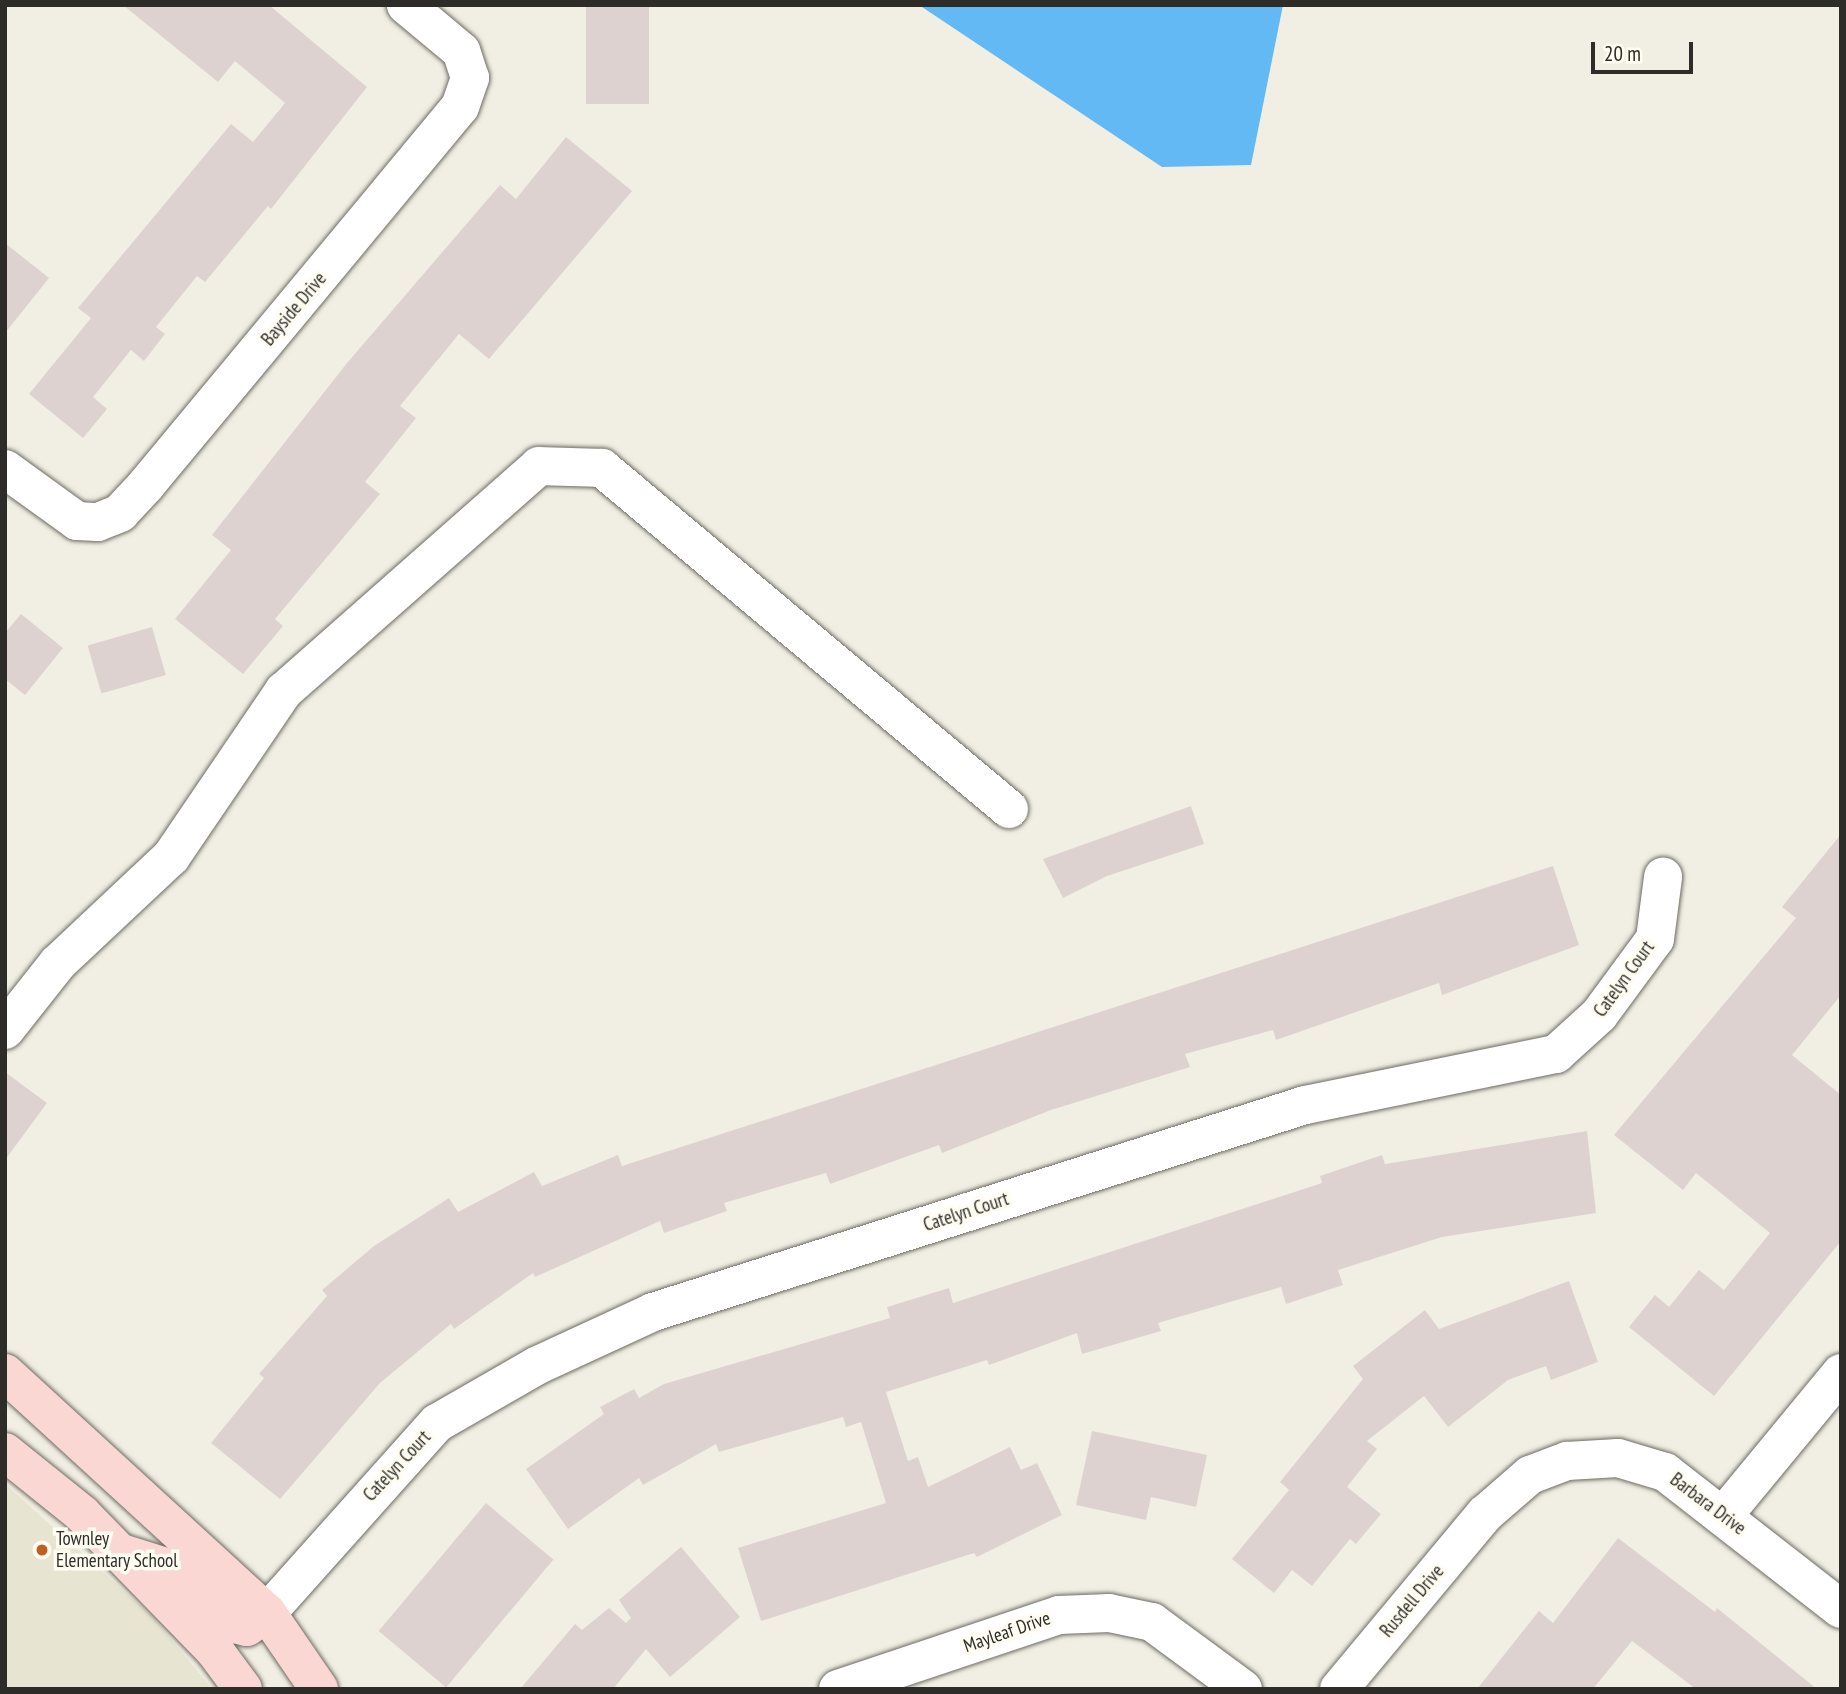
<!DOCTYPE html>
<style>
body{margin:0}
#map{position:relative;width:1846px;height:1694px;overflow:hidden;background:#f1efe4;font-family:"PT Sans Narrow",sans-serif}
div>[style]{position:absolute}
[style*='--x']{left:calc(var(--x)*1px);top:calc(var(--y)*1px);width:calc(var(--w)*1px);rotate:calc(var(--a)*1deg)}
.built>*{inset:0;background:#e8e4d2}
.water>*{inset:0;background:#62b9f4}
.building>*{inset:0;background:#ded2d1;transform-origin:0 0}
.roads{filter:drop-shadow(0 0 2px #6d6b62) drop-shadow(0 0 2px #6d6b62)}
.minor>*{height:38px;margin:-19px;padding:0 19px;transform-origin:19px;border-radius:19px;background:#fff}
.major>*{height:38px;margin:-19px;padding:0 19px;transform-origin:19px;border-radius:19px;background:#fad7d3}
.dots>*{width:19px;height:19px;translate:-50% -50%;box-sizing:border-box;border:4px solid #fffcf2;border-radius:50%}
span{translate:-50% -50%;white-space:nowrap;text-align:center;line-height:1.15;-webkit-text-stroke:7px #fffcf2;paint-order:stroke}
.street-label{font-size:19px;color:#2d2c28}
.poi-label{font-size:19px;color:#2d2c28}
.left{translate:0 -50%;text-align:left}
.frame{position:absolute;inset:0;border:7px solid #2d2c28;pointer-events:none}
.scale{position:absolute;left:1591px;top:42px;width:102px;height:32px;box-sizing:border-box;border:4px solid #2d2c28;border-top:0;padding-left:9px;font-size:21px;line-height:24px;white-space:nowrap;color:#2d2c28;-webkit-text-stroke:5px #fffcf2;paint-order:stroke}
</style>
<div id="map">
<div class="built">
<i style="clip-path:polygon(5px 1484px,152px 1616px,212px 1689px,5px 1689px)"></i>
</div>
<div class="water">
<i style="clip-path:polygon(919px 5px,1283px 5px,1251px 165px,1162px 167px)"></i>
</div>
<div class="building">
<i style="clip-path:polygon(123px 5px,269px 5px,367px 87px,271px 209px,268px 206px,205px 282px,197px 276px,156px 327px,165px 334px,144px 361px,131px 350px,93px 397px,107px 409px,83px 438px,29px 394px,91px 318px,78px 308px,231px 124px,253px 142px,285px 103px,235px 61px,218px 82px)"></i>
<i style="left:586px;top:5px;width:63px;height:99px"></i>
<i style="clip-path:polygon(566px 137px,632px 191px,489px 359px,459px 334px,400px 406px,416px 418px,365px 482px,380px 494px,275px 619px,283px 626px,243px 674px,175px 619px,231px 550px,212px 535px,347px 363px,500px 185px,516px 199px)"></i>
<i style="clip-path:polygon(5px 243px,49px 278px,5px 333px)"></i>
<i style="clip-path:polygon(21px 614px,63px 648px,25px 695px,5px 679px,5px 633px)"></i>
<i style="left:152px;top:627px;width:50px;height:67px;rotate:74deg"></i>
<i style="clip-path:polygon(1191px 806px,1204px 844px,1107px 876px,1063px 898px,1043px 859px)"></i>
<i style="clip-path:polygon(1841px 834px,1841px 995px,1792px 1055px,1841px 1095px,1841px 1241px,1714px 1396px,1629px 1327px,1655px 1295px,1669px 1307px,1699px 1270px,1724px 1290px,1770px 1233px,1696px 1173px,1683px 1190px,1614px 1135px,1796px 918px,1782px 907px)"></i>
<i style="clip-path:polygon(1553px 866px,1579px 945px,1442px 995px,1439px 983px,1276px 1040px,1273px 1030px,1185px 1054px,1190px 1067px,1051px 1110px,942px 1153px,939px 1145px,830px 1184px,826px 1173px,724px 1203px,727px 1211px,664px 1233px,660px 1221px,535px 1277px,533px 1273px,454px 1329px,451px 1324px,380px 1383px,280px 1499px,211px 1443px,264px 1378px,259px 1374px,327px 1296px,322px 1290px,374px 1246px,449px 1198px,458px 1212px,534px 1172px,542px 1186px,618px 1155px,622px 1166px)"></i>
<i style="clip-path:polygon(5px 1072px,47px 1103px,5px 1160px)"></i>
<i style="clip-path:polygon(1587px 1131px,1596px 1213px,1442px 1237px,1338px 1270px,1343px 1285px,1286px 1304px,1281px 1287px,1158px 1323px,1161px 1331px,1082px 1354px,1077px 1333px,989px 1365px,987px 1360px,886px 1392px,908px 1461px,918px 1457px,928px 1487px,1010px 1447px,1021px 1470px,1037px 1463px,1062px 1515px,977px 1557px,974px 1553px,761px 1621px,738px 1548px,886px 1503px,861px 1422px,846px 1427px,843px 1417px,719px 1452px,716px 1444px,643px 1485px,639px 1478px,568px 1529px,526px 1469px,604px 1414px,600px 1407px,634px 1389px,639px 1398px,664px 1384px,890px 1318px,887px 1307px,949px 1288px,953px 1303px,1322px 1183px,1320px 1176px,1382px 1155px,1385px 1164px)"></i>
<i style="clip-path:polygon(1569px 1281px,1598px 1362px,1551px 1380px,1546px 1366px,1508px 1380px,1448px 1427px,1424px 1396px,1367px 1441px,1377px 1449px,1347px 1487px,1381px 1514px,1356px 1544px,1350px 1539px,1312px 1586px,1292px 1570px,1274px 1593px,1232px 1559px,1289px 1490px,1280px 1482px,1363px 1379px,1353px 1366px,1425px 1310px,1439px 1329px)"></i>
<i style="clip-path:polygon(1092px 1431px,1207px 1455px,1196px 1507px,1151px 1497px,1146px 1520px,1076px 1505px)"></i>
<i style="left:486px;top:1503px;width:88px;height:167px;rotate:40deg"></i>
<i style="clip-path:polygon(1618px 1538px,1715px 1612px,1717px 1608px,1817px 1689px,1696px 1689px,1632px 1641px,1593px 1689px,1477px 1689px,1539px 1611px,1553px 1623px)"></i>
<i style="clip-path:polygon(681px 1547px,740px 1617px,670px 1677px,646px 1649px,613px 1689px,520px 1689px,575px 1624px,582px 1630px,609px 1608px,626px 1623px,631px 1618px,619px 1600px)"></i>
</div>
<div class="roads">
<div class="minor">
<i style="--x:5;--y:469;--w:89;--a:35.8"></i>
<i style="--x:77;--y:521;--w:21;--a:3"></i>
<i style="--x:98;--y:522;--w:24;--a:-22"></i>
<i style="--x:120;--y:513;--w:38;--a:-47"></i>
<i style="--x:146;--y:485;--w:491;--a:-50.3"></i>
<i style="--x:460;--y:107;--w:31;--a:-71"></i>
<i style="--x:470;--y:78;--w:28;--a:-108"></i>
<i style="--x:461;--y:51;--w:72;--a:-140.1"></i>
<i style="--x:5;--y:1030;--w:85;--a:-51.7"></i>
<i style="--x:58;--y:963;--w:155;--a:-43.2"></i>
<i style="--x:171;--y:857;--w:201;--a:-55.8"></i>
<i style="--x:284;--y:691;--w:340;--a:-41.4"></i>
<i style="--x:539;--y:466;--w:63;--a:1.8"></i>
<i style="--x:602;--y:468;--w:531;--a:39.96"></i>
<i style="--x:1724;--y:1515;--w:184;--a:-50.5"></i>
<i style="--x:267;--y:1613;--w:255;--a:-48.2"></i>
<i style="--x:437;--y:1423;--w:114;--a:-29.9"></i>
<i style="--x:536;--y:1366;--w:129;--a:-24.8"></i>
<i style="--x:653;--y:1312;--w:684;--a:-17.61"></i>
<i style="--x:1305;--y:1105;--w:256;--a:-11.5"></i>
<i style="--x:1556;--y:1054;--w:58;--a:-42.2"></i>
<i style="--x:1599;--y:1015;--w:94;--a:-53.6"></i>
<i style="--x:1655;--y:939;--w:63;--a:-82.6"></i>
<i style="--x:838;--y:1689;--w:233;--a:-18.5"></i>
<i style="--x:1059;--y:1615;--w:50;--a:-2.3"></i>
<i style="--x:1109;--y:1613;--w:44;--a:11.8"></i>
<i style="--x:1152;--y:1622;--w:113;--a:36.4"></i>
<i style="--x:1339;--y:1689;--w:228;--a:-50.2"></i>
<i style="--x:1485;--y:1514;--w:60;--a:-40.9"></i>
<i style="--x:1530;--y:1475;--w:40;--a:-21"></i>
<i style="--x:1567;--y:1461;--w:51;--a:-3.4"></i>
<i style="--x:1618;--y:1458;--w:49;--a:16.6"></i>
<i style="--x:1665;--y:1472;--w:223;--a:37.9"></i>
</div>
<div class="major">
<i style="--x:5;--y:1373;--w:355;--a:42.5"></i>
<i style="--x:267;--y:1613;--w:92;--a:55.6"></i>
<i style="--x:5;--y:1452;--w:99;--a:38.8"></i>
<i style="--x:82;--y:1514;--w:191;--a:45.8"></i>
<i style="--x:215;--y:1651;--w:47;--a:53.6"></i>
<i style="--x:122;--y:1553;--w:63;--a:17.6"></i>
<i style="--x:182;--y:1572;--w:74;--a:45"></i>
<i style="--x:234;--y:1624;--w:13;--a:13"></i>
<i style="--x:247;--y:1627;--w:24;--a:-35"></i>
</div>
</div>
<div class="dots">
<i style="left:42px;top:1550px;background:#c05f22"></i>
</div>
<div class="street-label">
<span style="left:294px;top:309px;rotate:-50deg">Bayside Drive</span>
<span style="left:1624px;top:979px;rotate:-54deg">Catelyn Court</span>
<span style="left:966px;top:1212px;rotate:-18deg">Catelyn Court</span>
<span style="left:397px;top:1466px;rotate:-47deg">Catelyn Court</span>
<span style="left:1708px;top:1504px;rotate:37deg">Barbara Drive</span>
<span style="left:1412px;top:1601px;rotate:-50deg">Rusdell Drive</span>
<span style="left:1007px;top:1632px;rotate:-19deg">Mayleaf Drive</span>
</div>
<div class="poi-label">
<span class="left" style="left:56px;top:1550px">Townley<br>Elementary School</span>
</div>
<div class="frame"></div>
<div class="scale">20 m</div>
</div>
